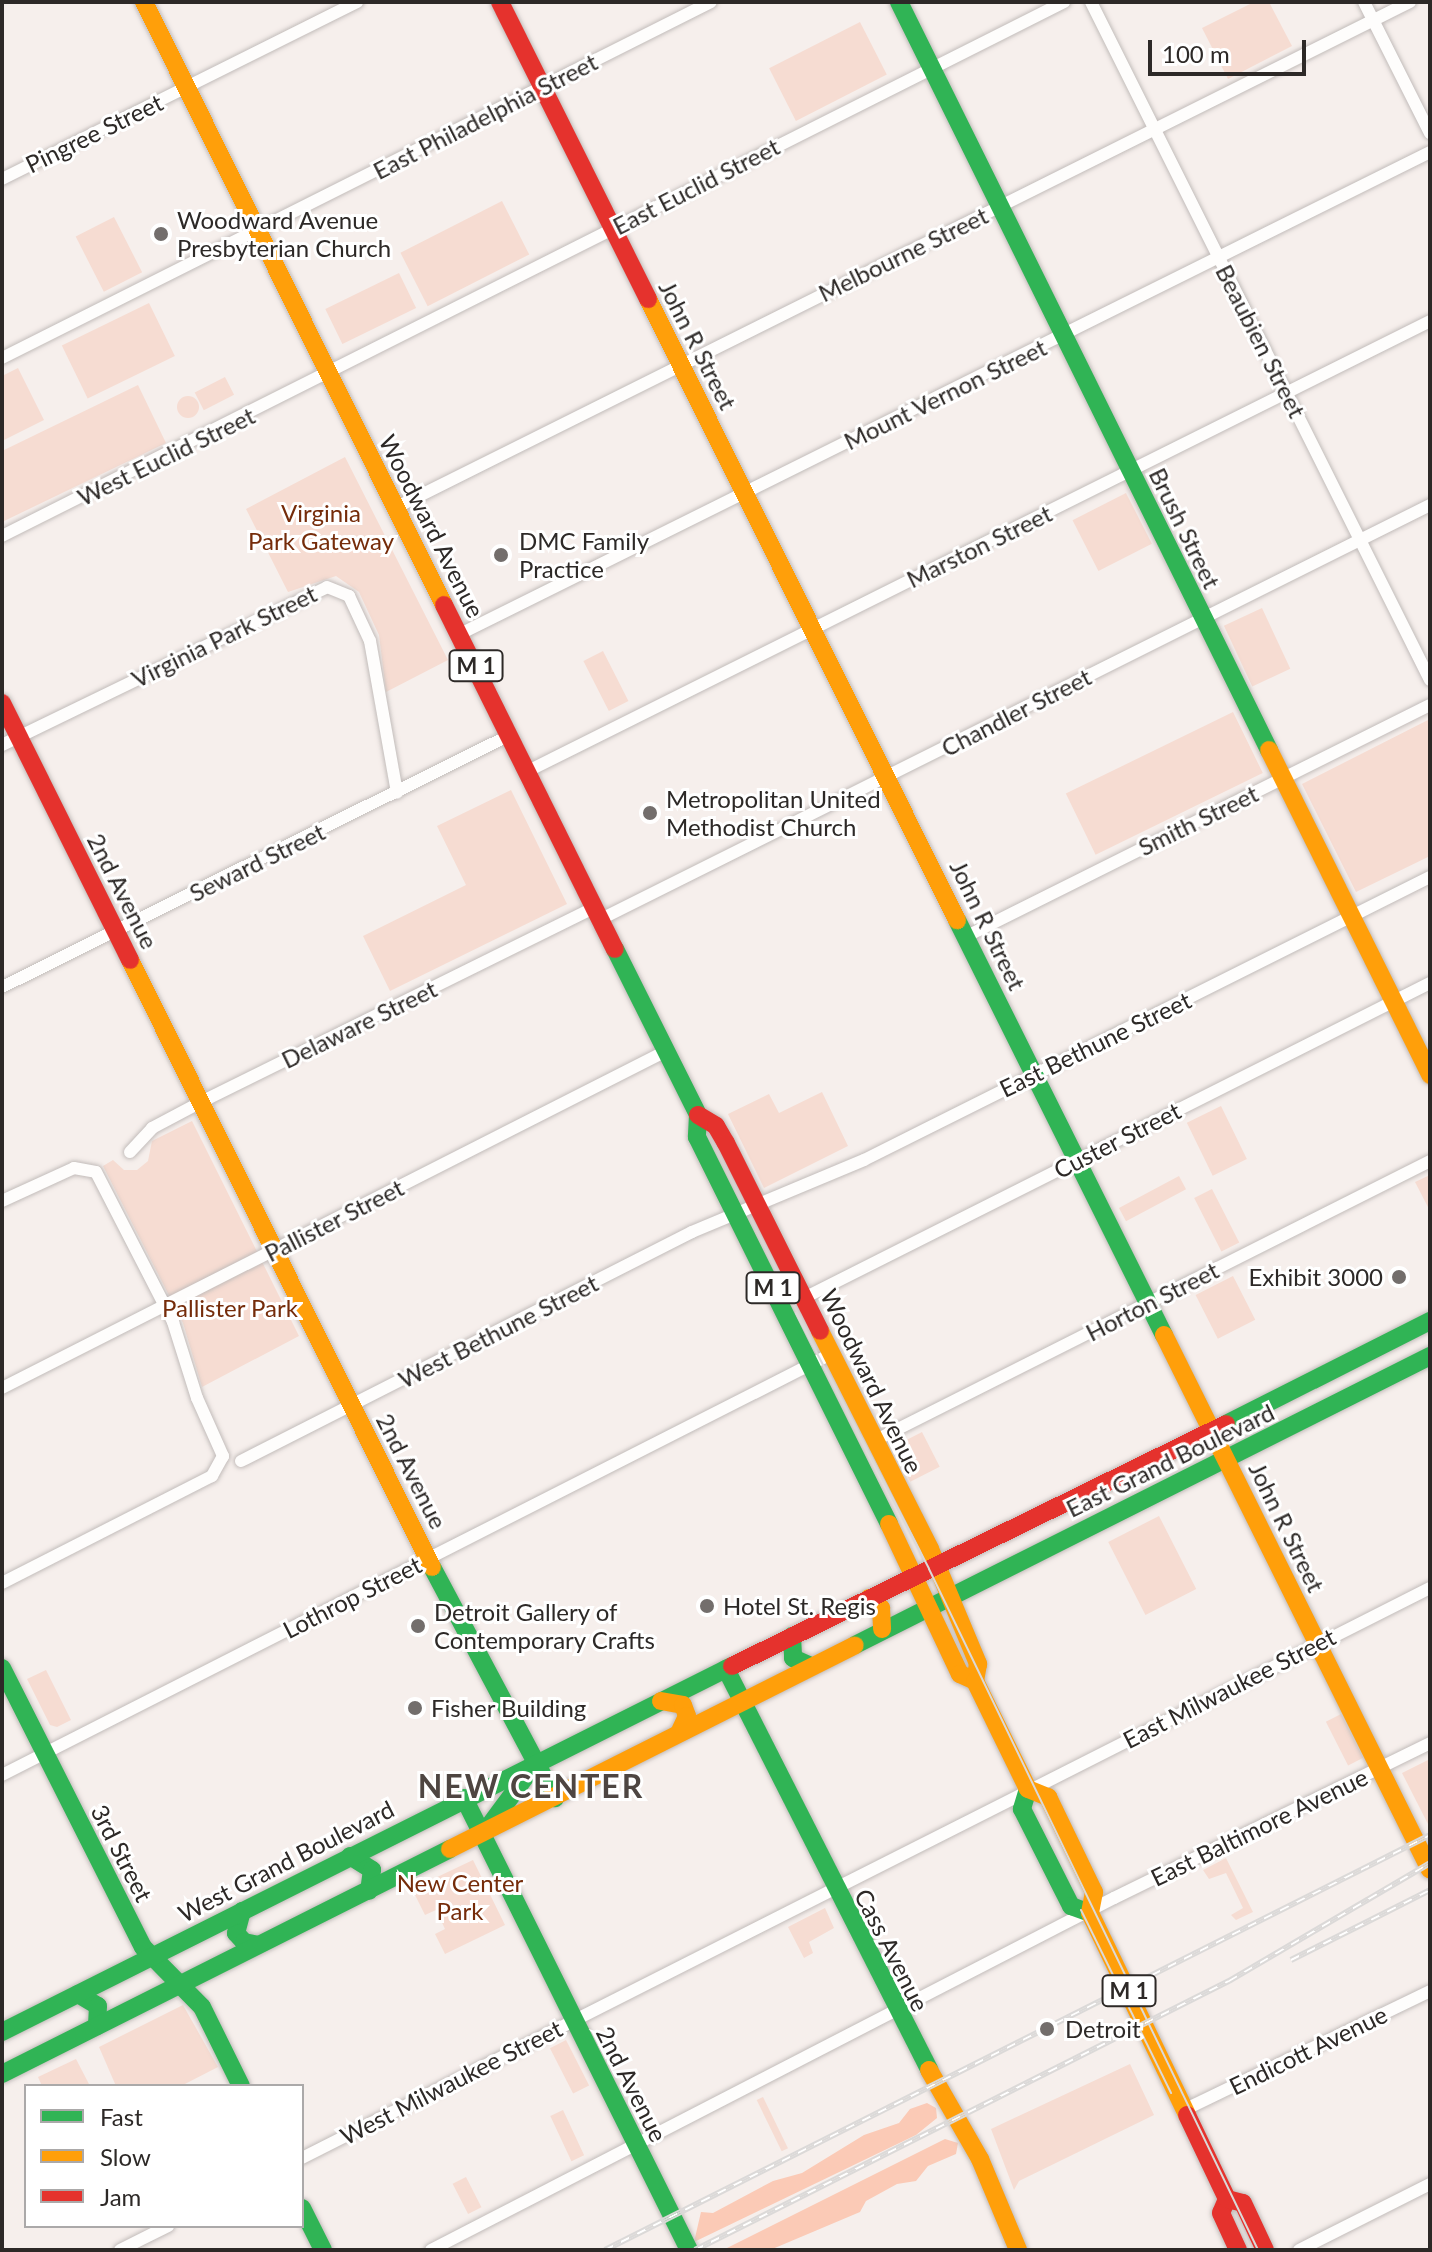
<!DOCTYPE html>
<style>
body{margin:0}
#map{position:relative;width:1432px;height:2252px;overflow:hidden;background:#f6efec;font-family:Lato,sans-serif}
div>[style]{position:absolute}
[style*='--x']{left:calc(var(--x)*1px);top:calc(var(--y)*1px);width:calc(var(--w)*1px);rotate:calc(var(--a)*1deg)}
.green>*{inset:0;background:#f6dcd2;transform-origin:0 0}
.round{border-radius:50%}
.forest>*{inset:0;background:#fbcab6}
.roads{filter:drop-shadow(0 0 2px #c2bcba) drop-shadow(0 0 2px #c2bcba)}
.street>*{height:12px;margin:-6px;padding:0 6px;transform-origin:6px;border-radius:6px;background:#fefdfc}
.fast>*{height:18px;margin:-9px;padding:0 9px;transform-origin:9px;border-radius:9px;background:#30b455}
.slow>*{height:18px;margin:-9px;padding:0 9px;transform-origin:9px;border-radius:9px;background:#ff9f0a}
.jam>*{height:18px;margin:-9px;padding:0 9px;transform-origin:9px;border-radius:9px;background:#e5322d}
.tram>*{height:2px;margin:-1px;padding:0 1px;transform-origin:1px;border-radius:1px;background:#dbd9d8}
.rail>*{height:6px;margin-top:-3px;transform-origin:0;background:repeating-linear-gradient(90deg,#fff 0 9px,#dbd9d8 0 18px);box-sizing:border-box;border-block:2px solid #dbd9d8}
.dots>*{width:22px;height:22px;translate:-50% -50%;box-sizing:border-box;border:4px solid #fff;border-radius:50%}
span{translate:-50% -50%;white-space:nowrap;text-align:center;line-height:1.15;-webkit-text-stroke:6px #fff;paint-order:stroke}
.shield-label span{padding:2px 6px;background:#fff;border:2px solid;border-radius:6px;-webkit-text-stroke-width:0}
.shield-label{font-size:22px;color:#2d2927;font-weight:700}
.street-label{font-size:24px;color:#2d2927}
.poi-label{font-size:24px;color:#2d2927}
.left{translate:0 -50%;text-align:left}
.right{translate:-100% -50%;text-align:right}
.park-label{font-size:24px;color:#752c0a}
.district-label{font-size:32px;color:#4e4541;font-weight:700;letter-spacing:2px}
.frame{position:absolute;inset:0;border:4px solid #2d2927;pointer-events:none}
.legend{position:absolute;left:24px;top:2084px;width:280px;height:144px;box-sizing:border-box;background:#fff;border:2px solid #aba9a9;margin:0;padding:10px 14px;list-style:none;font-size:24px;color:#2d2927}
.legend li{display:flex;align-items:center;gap:16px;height:40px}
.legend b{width:40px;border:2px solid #aba9a9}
.scale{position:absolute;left:1148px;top:40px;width:158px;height:36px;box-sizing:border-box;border:4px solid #2d2927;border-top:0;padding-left:10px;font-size:24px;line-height:28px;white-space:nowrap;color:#2d2927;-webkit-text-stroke:6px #fff;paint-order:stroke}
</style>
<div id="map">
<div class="green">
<i style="clip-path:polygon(1254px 2px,1269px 2px,1292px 46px,1228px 79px,1202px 28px)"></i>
<i style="left:860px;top:22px;width:59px;height:102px;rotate:63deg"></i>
<i style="left:502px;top:201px;width:60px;height:114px;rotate:63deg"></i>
<i style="left:114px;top:217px;width:62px;height:43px;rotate:63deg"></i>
<i style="left:399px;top:273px;width:39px;height:82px;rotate:64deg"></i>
<i style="left:149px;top:303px;width:59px;height:97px;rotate:64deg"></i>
<i style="clip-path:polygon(18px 368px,44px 420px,2px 441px,2px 376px)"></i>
<i style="left:225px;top:377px;width:20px;height:34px;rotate:63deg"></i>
<i style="clip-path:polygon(138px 385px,166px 443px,2px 522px,2px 451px)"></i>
<i class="round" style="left:177px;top:396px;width:22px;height:22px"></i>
<i style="clip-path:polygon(345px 457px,448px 660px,386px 692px,379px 635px,359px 592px,336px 576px,288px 592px,246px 509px)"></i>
<i style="left:1126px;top:493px;width:57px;height:60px;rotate:63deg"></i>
<i style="left:1262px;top:608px;width:67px;height:42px;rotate:65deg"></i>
<i style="left:603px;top:651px;width:56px;height:22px;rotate:63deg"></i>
<i style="left:1233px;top:712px;width:68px;height:186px;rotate:64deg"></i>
<i style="clip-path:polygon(1430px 719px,1430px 856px,1356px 892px,1302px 784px)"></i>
<i style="clip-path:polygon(511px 790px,567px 904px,390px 991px,363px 936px,466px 885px,437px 826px)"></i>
<i style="clip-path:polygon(822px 1092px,848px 1146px,764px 1188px,728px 1114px,769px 1094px,779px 1113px)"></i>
<i style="left:1221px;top:1106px;width:59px;height:38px;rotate:64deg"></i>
<i style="clip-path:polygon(192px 1121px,299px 1336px,202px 1387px,183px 1323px,103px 1166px,113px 1160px,124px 1170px,137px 1170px,148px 1161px,152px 1141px)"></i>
<i style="clip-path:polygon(1430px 1175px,1430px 1211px,1415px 1182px)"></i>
<i style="left:1179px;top:1176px;width:15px;height:68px;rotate:62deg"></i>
<i style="left:1212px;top:1189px;width:60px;height:20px;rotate:63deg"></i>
<i style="left:1233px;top:1276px;width:49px;height:42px;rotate:63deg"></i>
<i style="left:922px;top:1432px;width:39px;height:33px;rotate:63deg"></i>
<i style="left:1159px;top:1516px;width:82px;height:57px;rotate:63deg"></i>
<i style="clip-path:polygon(46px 1670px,71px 1720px,57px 1727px,50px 1725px,27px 1679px)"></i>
<i style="left:1341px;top:1714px;width:49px;height:17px;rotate:63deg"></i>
<i style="clip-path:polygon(1430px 1759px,1430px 1825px,1429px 1826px,1402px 1773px)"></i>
<i style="clip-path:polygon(1226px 1858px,1253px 1912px,1236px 1920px,1231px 1915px,1243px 1908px,1226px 1873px,1209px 1879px,1203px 1870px)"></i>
<i style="clip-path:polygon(473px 1860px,505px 1925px,445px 1954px,435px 1934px,445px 1929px,436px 1910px,425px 1915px,412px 1889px)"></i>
<i style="clip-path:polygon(825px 1908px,834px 1928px,809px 1942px,813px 1953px,804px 1958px,788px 1927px)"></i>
<i style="clip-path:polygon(183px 2005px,218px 2067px,181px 2086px,116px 2086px,99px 2047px)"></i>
<i style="left:566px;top:2040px;width:51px;height:18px;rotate:63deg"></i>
<i style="clip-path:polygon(76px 2059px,90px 2086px,42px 2086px,38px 2077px)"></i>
<i style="clip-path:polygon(1130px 2064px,1154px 2115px,1019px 2181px,1014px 2190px,991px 2129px)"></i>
<i style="left:763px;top:2097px;width:57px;height:7px;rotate:64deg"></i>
<i style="left:563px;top:2110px;width:50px;height:14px;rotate:65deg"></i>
<i style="left:466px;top:2177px;width:34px;height:15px;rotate:63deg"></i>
</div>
<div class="forest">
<i style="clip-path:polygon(927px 2103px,936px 2108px,937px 2118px,916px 2135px,694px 2242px,701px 2212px,713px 2213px,773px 2181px,802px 2173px,864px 2135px,899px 2123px,910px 2109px)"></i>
<i style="clip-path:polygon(945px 2139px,958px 2143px,956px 2154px,928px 2166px,916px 2181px,897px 2184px,866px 2201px,860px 2212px,770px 2250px,723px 2250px)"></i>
</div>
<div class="roads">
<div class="street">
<i style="--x:1091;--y:2;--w:758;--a:63.43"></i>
<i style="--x:1364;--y:2;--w:147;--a:63.3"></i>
<i style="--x:2;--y:179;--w:397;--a:-26.5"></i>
<i style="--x:2;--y:358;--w:793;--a:-26.66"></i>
<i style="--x:397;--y:507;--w:1132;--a:-26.5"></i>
<i style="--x:2;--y:536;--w:1189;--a:-26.69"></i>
<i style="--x:460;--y:634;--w:1083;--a:-26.42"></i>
<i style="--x:2;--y:745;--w:361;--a:-25.9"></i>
<i style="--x:327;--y:587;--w:24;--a:22"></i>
<i style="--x:349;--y:596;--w:50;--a:65"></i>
<i style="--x:370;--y:641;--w:154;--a:79.9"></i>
<i style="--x:528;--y:771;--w:1008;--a:-26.51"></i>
<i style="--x:601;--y:919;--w:927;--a:-26.54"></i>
<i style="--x:967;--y:936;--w:517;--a:-26.52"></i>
<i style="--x:2;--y:987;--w:567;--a:-26.38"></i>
<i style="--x:130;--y:1152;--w:33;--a:-47"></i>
<i style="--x:152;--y:1128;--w:55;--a:-28"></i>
<i style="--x:201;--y:1102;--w:441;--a:-26.3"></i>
<i style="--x:2;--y:1201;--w:79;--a:-24.6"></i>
<i style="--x:74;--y:1168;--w:22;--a:10"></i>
<i style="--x:96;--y:1172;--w:169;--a:62.8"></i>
<i style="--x:173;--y:1322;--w:80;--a:72.5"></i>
<i style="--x:197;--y:1398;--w:64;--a:65.9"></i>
<i style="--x:223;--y:1456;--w:23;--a:119"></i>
<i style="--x:212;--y:1476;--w:236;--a:153"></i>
<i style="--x:804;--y:1298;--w:701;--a:-26.71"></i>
<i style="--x:2;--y:1388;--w:745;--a:-26.91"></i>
<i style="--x:874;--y:1441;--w:623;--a:-26.73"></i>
<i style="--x:241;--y:1461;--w:506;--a:-26.92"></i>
<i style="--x:692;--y:1232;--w:186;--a:-22.7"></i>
<i style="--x:864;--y:1160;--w:633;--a:-26.57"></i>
<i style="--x:2;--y:1775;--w:930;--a:-26.92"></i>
<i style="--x:1186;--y:2109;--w:271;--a:-25.8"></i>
<i style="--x:302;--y:2158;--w:1264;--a:-26.81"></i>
<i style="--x:120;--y:2250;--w:54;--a:-26.6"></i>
<i style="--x:431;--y:2250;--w:768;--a:-27.27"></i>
<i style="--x:1114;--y:1898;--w:352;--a:-26.1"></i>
<i style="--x:1299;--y:2250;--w:147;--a:-26.7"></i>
</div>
<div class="fast">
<i style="--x:899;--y:2;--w:835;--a:63.68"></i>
<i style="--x:957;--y:920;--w:464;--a:63.5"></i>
<i style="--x:615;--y:949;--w:186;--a:63.4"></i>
<i style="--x:698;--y:1115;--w:22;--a:93"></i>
<i style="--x:697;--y:1137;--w:432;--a:63.6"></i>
<i style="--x:1226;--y:1424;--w:229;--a:-26.8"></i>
<i style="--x:432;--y:1567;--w:262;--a:62"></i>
<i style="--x:792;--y:1636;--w:22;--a:87"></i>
<i style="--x:793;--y:1658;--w:17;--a:24"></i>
<i style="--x:855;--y:1645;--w:644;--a:-26.68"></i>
<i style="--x:2;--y:1668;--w:313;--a:63.2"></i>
<i style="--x:143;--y:1947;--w:84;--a:45.5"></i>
<i style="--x:202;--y:2007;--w:88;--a:63.7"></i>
<i style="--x:726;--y:1669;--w:449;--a:63.1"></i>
<i style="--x:1028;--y:1789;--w:21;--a:107"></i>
<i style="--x:1022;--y:1809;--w:109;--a:63.2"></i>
<i style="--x:1071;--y:1906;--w:20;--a:20"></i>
<i style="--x:464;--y:1798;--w:505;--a:63.54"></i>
<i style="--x:486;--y:1830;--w:82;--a:-53.4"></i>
<i style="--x:350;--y:1856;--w:26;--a:32"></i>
<i style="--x:372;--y:1870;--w:21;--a:98"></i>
<i style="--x:242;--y:1911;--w:23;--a:105"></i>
<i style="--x:236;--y:1933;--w:12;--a:48"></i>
<i style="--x:244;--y:1942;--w:14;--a:12"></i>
<i style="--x:78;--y:1994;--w:23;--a:31"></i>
<i style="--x:98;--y:2006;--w:20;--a:93"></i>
<i style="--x:2;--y:2032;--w:817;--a:-26.63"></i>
<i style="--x:2;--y:2074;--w:501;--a:-26.67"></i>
<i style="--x:302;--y:2208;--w:47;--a:63.4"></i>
</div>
<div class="slow">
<i style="--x:144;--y:2;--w:674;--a:63.55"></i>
<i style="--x:648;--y:299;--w:694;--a:63.55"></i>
<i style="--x:1269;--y:750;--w:363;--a:63.6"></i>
<i style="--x:130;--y:960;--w:678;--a:63.55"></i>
<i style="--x:820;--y:1331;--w:244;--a:63.2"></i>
<i style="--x:930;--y:1549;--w:125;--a:67.3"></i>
<i style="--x:978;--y:1664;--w:17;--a:100"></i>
<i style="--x:1164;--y:1335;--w:597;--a:63.56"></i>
<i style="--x:889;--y:1524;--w:166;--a:64.7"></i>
<i style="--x:960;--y:1674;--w:17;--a:25"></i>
<i style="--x:975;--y:1681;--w:120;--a:63.9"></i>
<i style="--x:1028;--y:1789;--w:22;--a:22"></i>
<i style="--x:1048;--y:1797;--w:106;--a:64.2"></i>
<i style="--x:1094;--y:1892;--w:21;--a:101"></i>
<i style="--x:1090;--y:1913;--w:224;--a:64.3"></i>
<i style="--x:869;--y:1598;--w:16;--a:40"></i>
<i style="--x:881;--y:1608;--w:21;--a:87"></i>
<i style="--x:661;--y:1701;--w:22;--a:10"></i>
<i style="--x:683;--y:1705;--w:12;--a:70"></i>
<i style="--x:687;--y:1716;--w:19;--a:115"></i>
<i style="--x:450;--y:1849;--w:453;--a:-26.7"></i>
<i style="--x:929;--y:2070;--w:103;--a:60.2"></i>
<i style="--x:980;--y:2159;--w:99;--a:67.3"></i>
</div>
<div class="jam">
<i style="--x:500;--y:2;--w:332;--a:63.5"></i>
<i style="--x:444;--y:605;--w:384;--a:63.6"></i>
<i style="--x:2;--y:703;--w:287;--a:63.5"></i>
<i style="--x:698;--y:1115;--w:21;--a:31"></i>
<i style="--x:716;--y:1126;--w:20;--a:60"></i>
<i style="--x:726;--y:1143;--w:210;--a:63.4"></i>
<i style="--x:732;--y:1666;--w:550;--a:-26.1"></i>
<i style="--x:1187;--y:2115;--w:93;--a:64.5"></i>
<i style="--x:1227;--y:2199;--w:15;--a:113"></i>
<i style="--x:1221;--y:2213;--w:41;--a:65.3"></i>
<i style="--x:1227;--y:2199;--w:16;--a:14"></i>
<i style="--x:1243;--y:2203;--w:52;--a:64.9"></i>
</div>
</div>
<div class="tram">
<i style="--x:796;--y:1313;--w:288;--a:62.5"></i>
<i style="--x:929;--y:1569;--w:756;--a:64.21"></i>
<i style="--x:1081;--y:1910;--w:204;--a:63.8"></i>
</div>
<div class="rail">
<i style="--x:1291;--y:1960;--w:156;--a:-26.7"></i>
<i style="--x:605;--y:2250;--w:923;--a:-26.7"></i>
<i style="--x:695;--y:2250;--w:598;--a:-26.74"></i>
<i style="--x:1229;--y:1981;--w:233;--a:-30.4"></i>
</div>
<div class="dots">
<i style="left:161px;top:234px;background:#736e6c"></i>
<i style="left:501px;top:555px;background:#736e6c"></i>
<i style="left:650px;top:813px;background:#736e6c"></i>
<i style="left:1399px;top:1277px;background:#736e6c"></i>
<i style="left:707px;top:1606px;background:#736e6c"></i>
<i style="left:418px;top:1626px;background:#736e6c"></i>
<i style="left:415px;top:1708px;background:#736e6c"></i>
<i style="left:1047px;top:2029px;background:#736e6c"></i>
</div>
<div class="shield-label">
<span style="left:476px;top:666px">M 1</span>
<span style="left:773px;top:1288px">M 1</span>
<span style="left:1129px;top:1991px">M 1</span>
</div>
<div class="street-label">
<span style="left:485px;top:116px;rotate:-27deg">East Philadelphia Street</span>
<span style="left:94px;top:133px;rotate:-26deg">Pingree Street</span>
<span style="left:696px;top:186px;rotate:-27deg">East Euclid Street</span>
<span style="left:903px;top:254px;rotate:-26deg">Melbourne Street</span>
<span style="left:1261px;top:341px;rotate:63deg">Beaubien Street</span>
<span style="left:698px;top:345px;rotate:63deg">John R Street</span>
<span style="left:945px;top:394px;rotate:-26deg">Mount Vernon Street</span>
<span style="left:166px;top:456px;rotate:-26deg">West Euclid Street</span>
<span style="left:432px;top:526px;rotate:63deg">Woodward Avenue</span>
<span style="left:1185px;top:528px;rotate:64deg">Brush Street</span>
<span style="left:979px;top:546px;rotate:-26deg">Marston Street</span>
<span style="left:224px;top:636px;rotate:-26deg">Virginia Park Street</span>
<span style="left:1016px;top:712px;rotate:-27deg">Chandler Street</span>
<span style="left:1198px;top:820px;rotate:-26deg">Smith Street</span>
<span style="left:257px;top:862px;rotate:-26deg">Seward Street</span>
<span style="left:123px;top:891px;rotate:63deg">2nd Avenue</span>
<span style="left:988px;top:925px;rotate:64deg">John R Street</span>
<span style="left:359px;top:1024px;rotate:-26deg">Delaware Street</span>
<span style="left:1095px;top:1044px;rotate:-26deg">East Bethune Street</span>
<span style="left:1117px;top:1140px;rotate:-27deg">Custer Street</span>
<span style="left:334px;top:1220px;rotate:-27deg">Pallister Street</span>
<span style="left:1152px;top:1301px;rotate:-27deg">Horton Street</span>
<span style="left:498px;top:1331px;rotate:-27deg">West Bethune Street</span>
<span style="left:872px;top:1381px;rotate:64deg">Woodward Avenue</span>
<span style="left:1170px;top:1460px;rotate:-26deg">East Grand Boulevard</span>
<span style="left:412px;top:1471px;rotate:63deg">2nd Avenue</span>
<span style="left:1287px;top:1527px;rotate:64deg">John R Street</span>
<span style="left:352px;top:1597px;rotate:-27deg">Lothrop Street</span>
<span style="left:1229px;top:1688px;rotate:-27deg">East Milwaukee Street</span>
<span style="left:1259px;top:1827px;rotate:-26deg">East Baltimore Avenue</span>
<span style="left:122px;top:1853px;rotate:63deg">3rd Street</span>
<span style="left:286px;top:1861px;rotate:-27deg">West Grand Boulevard</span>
<span style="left:892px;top:1950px;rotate:63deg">Cass Avenue</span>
<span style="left:1308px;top:2050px;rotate:-26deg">Endicott Avenue</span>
<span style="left:451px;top:2082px;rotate:-27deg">West Milwaukee Street</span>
<span style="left:632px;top:2084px;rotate:63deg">2nd Avenue</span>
</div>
<div class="poi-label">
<span class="left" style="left:177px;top:234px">Woodward Avenue<br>Presbyterian Church</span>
<span class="left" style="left:519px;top:555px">DMC Family<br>Practice</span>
<span class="left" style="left:666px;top:813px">Metropolitan United<br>Methodist Church</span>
<span class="right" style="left:1383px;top:1277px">Exhibit 3000</span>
<span class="left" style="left:723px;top:1606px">Hotel St. Regis</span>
<span class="left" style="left:434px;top:1626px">Detroit Gallery of<br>Contemporary Crafts</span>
<span class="left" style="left:431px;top:1708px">Fisher Building</span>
<span class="left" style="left:1065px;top:2029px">Detroit</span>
</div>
<div class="park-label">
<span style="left:321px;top:527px">Virginia<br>Park Gateway</span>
<span style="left:230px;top:1308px">Pallister Park</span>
<span style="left:460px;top:1897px">New Center<br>Park</span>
</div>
<div class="district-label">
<span style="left:531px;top:1786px">NEW CENTER</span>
</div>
<div class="frame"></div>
<ul class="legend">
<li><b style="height:10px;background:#30b455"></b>Fast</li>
<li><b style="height:10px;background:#ff9f0a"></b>Slow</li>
<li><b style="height:10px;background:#e5322d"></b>Jam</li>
</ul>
<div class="scale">100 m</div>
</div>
